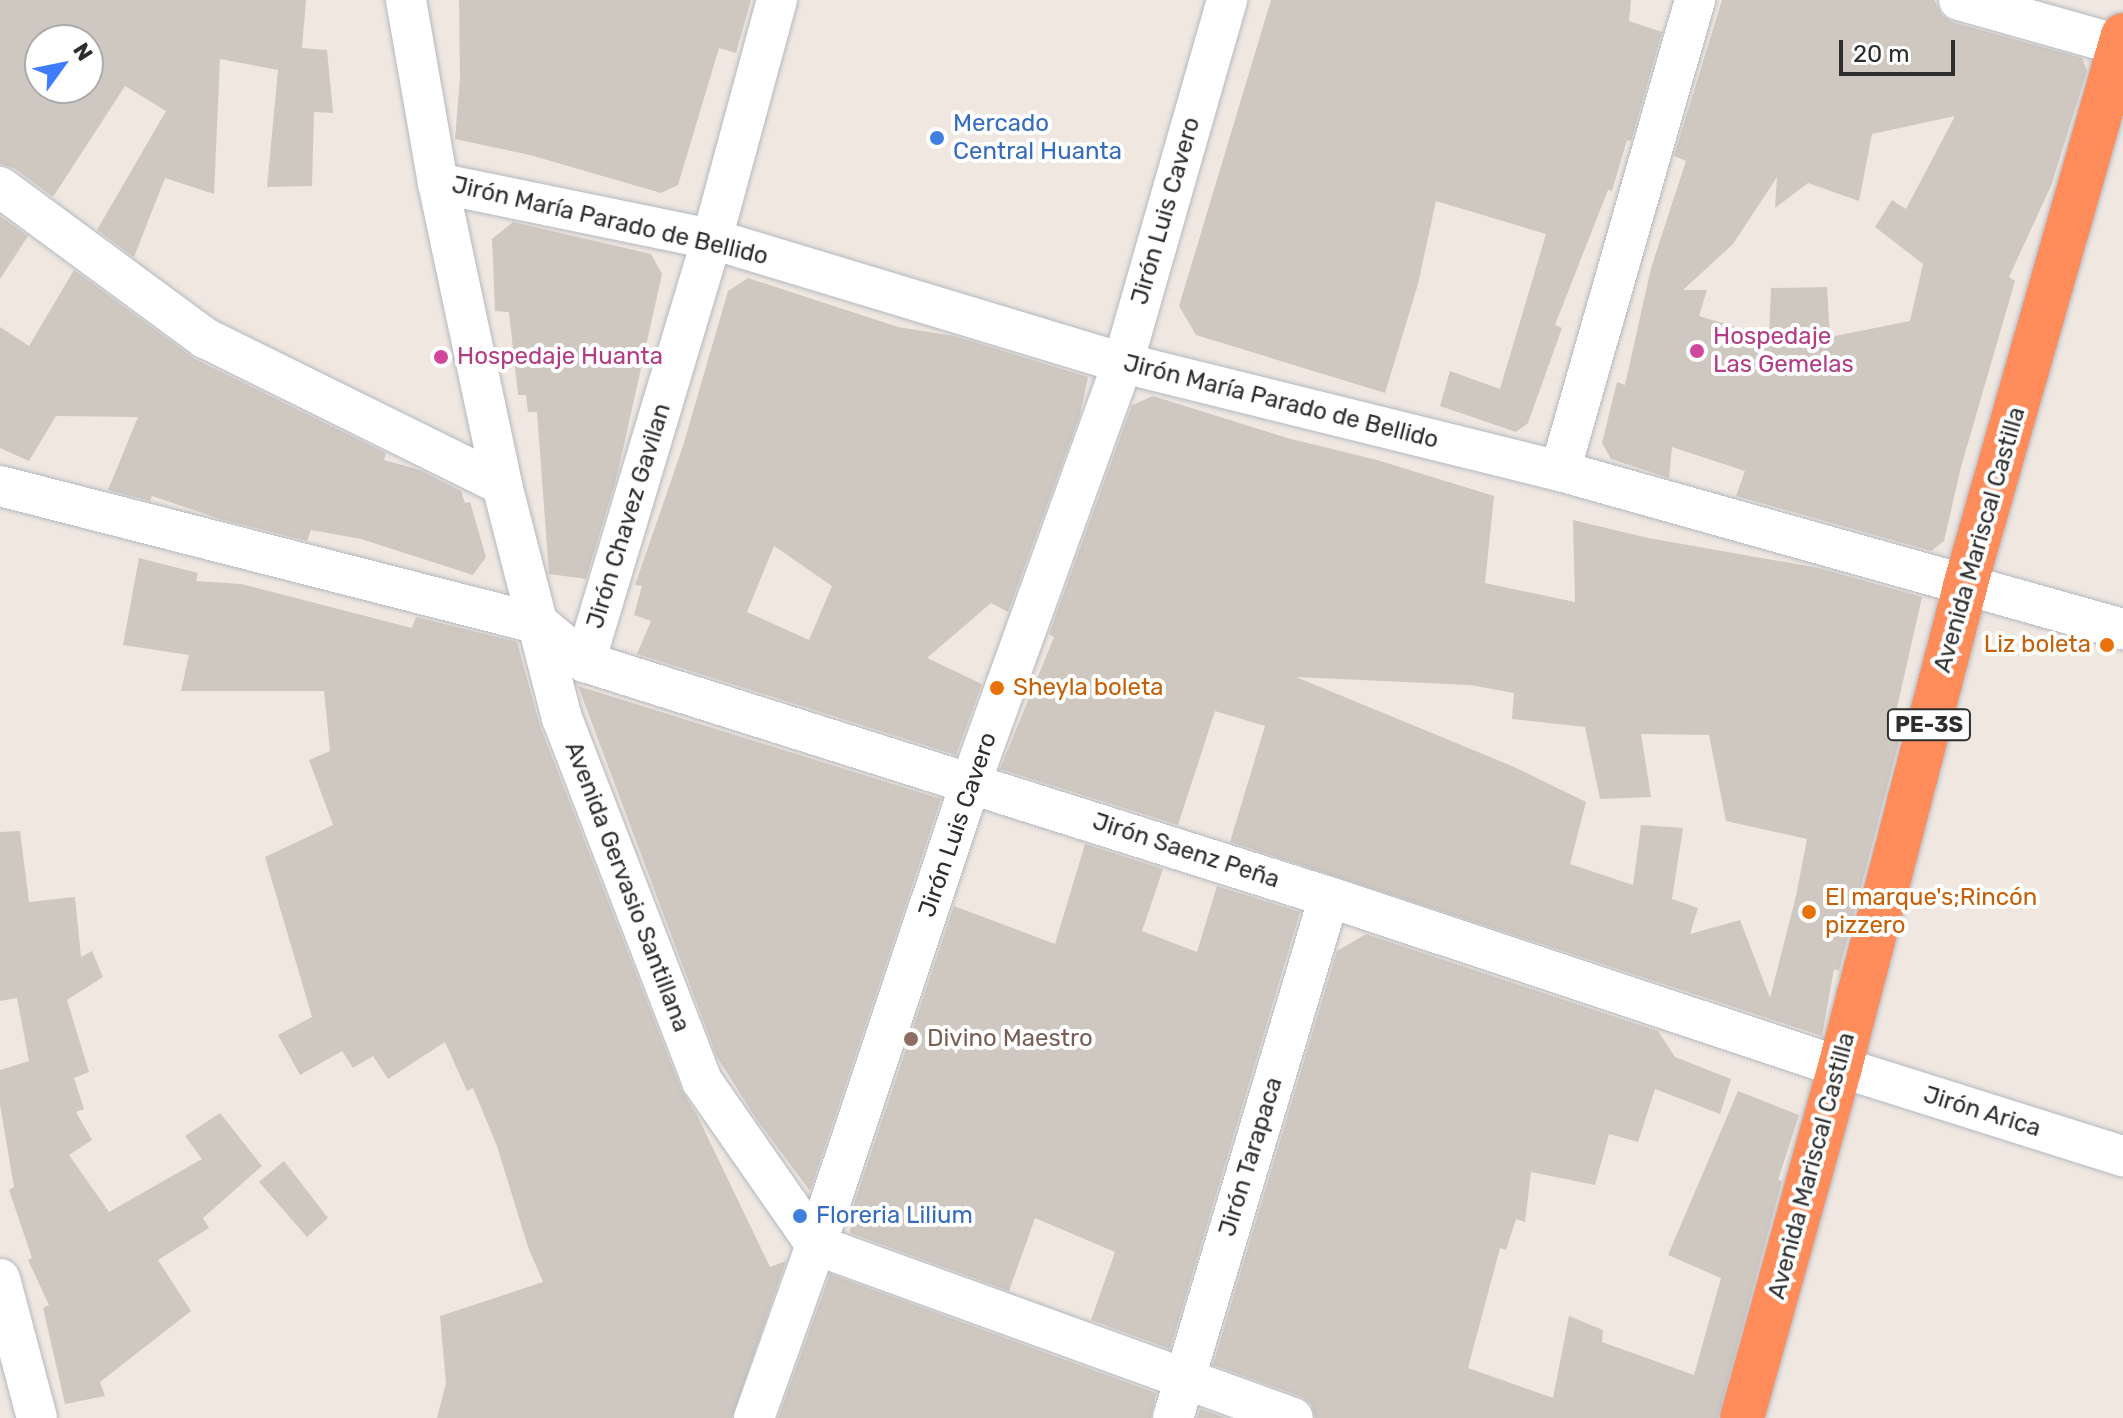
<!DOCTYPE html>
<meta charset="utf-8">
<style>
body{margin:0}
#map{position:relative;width:2123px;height:1418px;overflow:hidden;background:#efe7e0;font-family:Rubik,sans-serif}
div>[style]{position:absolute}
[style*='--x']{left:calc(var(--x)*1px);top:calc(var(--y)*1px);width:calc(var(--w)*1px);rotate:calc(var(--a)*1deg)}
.building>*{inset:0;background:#cfc8c1}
.roads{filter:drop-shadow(0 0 2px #b4b8c1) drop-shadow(0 0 2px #b4b8c1)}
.minor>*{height:40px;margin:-20px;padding:0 20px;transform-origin:20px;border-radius:20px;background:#fff}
.highway>*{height:44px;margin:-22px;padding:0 22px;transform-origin:22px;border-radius:22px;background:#ff8d5c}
.dots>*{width:22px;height:22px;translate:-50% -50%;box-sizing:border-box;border:4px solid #fff;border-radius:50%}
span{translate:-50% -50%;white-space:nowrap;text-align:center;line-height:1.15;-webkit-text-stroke:8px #fff;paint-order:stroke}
.shield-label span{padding:2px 6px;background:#fff;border:2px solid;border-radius:6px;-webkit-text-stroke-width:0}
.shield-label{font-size:22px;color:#2e2e2e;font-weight:700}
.shop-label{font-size:24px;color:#366cbe}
.left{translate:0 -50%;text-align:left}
.street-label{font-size:24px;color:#2e2e2e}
.hotel-label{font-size:24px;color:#b23c85}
.food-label{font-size:24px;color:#c56008}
.right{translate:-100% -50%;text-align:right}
.education-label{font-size:24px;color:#785e54}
.north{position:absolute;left:24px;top:24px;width:80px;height:80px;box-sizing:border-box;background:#fff;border:2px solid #ababab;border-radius:50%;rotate:57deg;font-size:22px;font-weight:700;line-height:32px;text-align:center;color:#2e2e2e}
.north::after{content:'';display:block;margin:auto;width:28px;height:36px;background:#3e7bff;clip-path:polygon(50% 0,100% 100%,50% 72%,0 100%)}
.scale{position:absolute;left:1839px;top:40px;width:116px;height:36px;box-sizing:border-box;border:4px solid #2e2e2e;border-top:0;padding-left:10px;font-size:24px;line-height:28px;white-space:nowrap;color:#2e2e2e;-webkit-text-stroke:6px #fff;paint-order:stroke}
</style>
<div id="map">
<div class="building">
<i style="clip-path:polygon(evenodd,0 0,306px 0,302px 48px,327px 50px,333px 113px,314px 112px,312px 186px,267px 187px,278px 70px,220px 59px,214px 194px,165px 178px,134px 257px,97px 230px,166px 111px,125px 86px,53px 197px,14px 168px,0 164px,0 0,40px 40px,88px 40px,88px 88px,40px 88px,40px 40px)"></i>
<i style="clip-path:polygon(459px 0,751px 0,736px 53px,719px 48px,678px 185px,661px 193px,530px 155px,455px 139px,460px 78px)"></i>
<i style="clip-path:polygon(1271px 0,1631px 0,1629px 21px,1662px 32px,1631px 141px,1627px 140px,1612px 191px,1608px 190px,1555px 325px,1562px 328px,1528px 423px,1516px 432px,1440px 406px,1450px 371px,1500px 389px,1546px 234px,1436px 201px,1418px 284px,1385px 393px,1196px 335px,1179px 306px)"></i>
<i style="clip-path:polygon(evenodd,1722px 0,1934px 0,1942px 15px,1952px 22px,2082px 58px,2087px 71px,2051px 186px,2009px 277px,2015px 281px,1961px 467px,1944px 541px,1931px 551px,1736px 496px,1745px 471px,1672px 447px,1669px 478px,1611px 459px,1602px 443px,1617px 382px,1625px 385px,1651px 268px,1686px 161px,1674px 156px,1722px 0,1955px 116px,1906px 209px,1892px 200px,1875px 227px,1923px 264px,1910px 321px,1830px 337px,1827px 287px,1771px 288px,1769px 337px,1699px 316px,1707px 290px,1683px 290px,1733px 244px,1777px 177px,1775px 208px,1808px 183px,1859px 201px,1872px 134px,1955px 116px)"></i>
<i style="clip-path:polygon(0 216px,28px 236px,0 279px)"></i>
<i style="clip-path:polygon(513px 222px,651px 254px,662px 274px,617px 476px,586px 579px,549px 574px,537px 412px,528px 412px,526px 395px,518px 395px,509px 312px,495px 311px,492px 239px)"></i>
<i style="clip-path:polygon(74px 270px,195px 359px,386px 453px,384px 460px,420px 470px,461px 491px,465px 503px,470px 502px,486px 557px,473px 575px,361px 539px,311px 530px,307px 541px,220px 519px,152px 496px,150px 501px,108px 490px,138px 417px,56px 416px,29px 461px,0 448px,0 327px,29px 346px)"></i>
<i style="clip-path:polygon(evenodd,748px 278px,898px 327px,954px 336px,1088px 377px,1080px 415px,1008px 612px,991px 603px,927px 658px,982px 684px,956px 755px,637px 654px,651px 621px,634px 615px,642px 586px,635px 585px,683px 446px,728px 291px,748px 278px,774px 546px,832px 586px,809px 640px,747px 612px,774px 546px)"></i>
<i style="clip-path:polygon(evenodd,1153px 396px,1287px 438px,1377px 460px,1494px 496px,1485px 583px,1575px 602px,1573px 520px,1648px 538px,1819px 568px,1922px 597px,1896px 712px,1906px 715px,1839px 971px,1834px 969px,1822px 1036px,1230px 842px,1265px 726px,1215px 711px,1178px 825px,1000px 769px,1054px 637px,1049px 634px,1132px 405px,1153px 396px,1296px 677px,1470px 685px,1514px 693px,1512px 719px,1585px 727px,1600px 799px,1651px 797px,1641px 734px,1709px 735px,1726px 821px,1807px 839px,1796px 896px,1770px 998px,1740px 920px,1690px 934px,1698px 908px,1672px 899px,1683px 828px,1641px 825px,1633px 885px,1570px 864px,1586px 802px,1512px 766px,1296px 677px)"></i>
<i style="clip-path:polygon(139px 558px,198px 573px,196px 581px,241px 584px,412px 628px,416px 617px,517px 642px,540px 726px,681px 1089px,697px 1115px,770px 1267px,786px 1261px,732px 1418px,437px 1418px,446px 1383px,440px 1316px,543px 1282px,528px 1247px,497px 1146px,473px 1088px,467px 1091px,445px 1042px,388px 1079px,373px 1056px,353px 1068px,342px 1051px,300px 1075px,278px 1035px,312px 1017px,265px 857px,333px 825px,309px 760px,330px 751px,324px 691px,181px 691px,189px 655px,123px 645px)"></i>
<i style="clip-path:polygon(578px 686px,941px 799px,810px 1191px,755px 1117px,717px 1057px)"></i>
<i style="clip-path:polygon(20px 831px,29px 902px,75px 897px,81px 957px,92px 951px,103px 977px,67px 1000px,89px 1072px,74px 1078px,84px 1109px,76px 1112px,92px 1140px,69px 1155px,109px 1212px,202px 1159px,185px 1136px,220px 1113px,262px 1166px,203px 1218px,209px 1228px,158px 1260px,191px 1311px,100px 1382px,105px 1396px,65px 1404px,43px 1308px,49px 1305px,28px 1260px,32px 1258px,9px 1190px,14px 1187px,0 1105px,0 1070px,29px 1061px,17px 998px,0 1001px,0 832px)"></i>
<i style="clip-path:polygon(1085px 844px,1163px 869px,1142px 931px,1197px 952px,1217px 886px,1300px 912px,1170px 1349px,1091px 1320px,1115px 1252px,1035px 1218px,1009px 1291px,850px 1233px,851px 1213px,954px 906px,1055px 944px)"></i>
<i style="clip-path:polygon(1366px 934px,1658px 1031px,1675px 1057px,1731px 1079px,1720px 1114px,1655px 1089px,1638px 1142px,1609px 1134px,1595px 1185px,1531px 1172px,1525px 1222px,1516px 1219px,1506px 1250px,1500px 1248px,1468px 1368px,1553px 1398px,1569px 1316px,1603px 1330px,1602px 1342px,1694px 1375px,1721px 1278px,1668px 1255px,1738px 1091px,1799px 1115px,1778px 1180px,1782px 1181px,1718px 1418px,1315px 1418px,1311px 1404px,1302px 1397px,1213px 1365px,1337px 951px)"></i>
<i style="clip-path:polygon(284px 1161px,328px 1218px,307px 1237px,259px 1182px)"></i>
<i style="clip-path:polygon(830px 1274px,1156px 1393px,1151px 1418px,778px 1418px)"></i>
<i style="clip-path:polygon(1200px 1409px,1226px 1418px,1197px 1418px)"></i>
</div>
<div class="roads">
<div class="minor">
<i style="--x:406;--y:0;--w:186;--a:80.1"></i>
<i style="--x:438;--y:183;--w:309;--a:78"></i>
<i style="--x:502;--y:485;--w:241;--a:75.6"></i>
<i style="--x:562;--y:718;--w:389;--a:68.9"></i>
<i style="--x:702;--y:1081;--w:200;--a:55.2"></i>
<i style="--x:816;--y:1245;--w:507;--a:19.93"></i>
<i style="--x:1959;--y:0;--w:170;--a:15.7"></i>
<i style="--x:438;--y:183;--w:280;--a:11.6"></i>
<i style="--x:712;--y:239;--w:429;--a:16.8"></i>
<i style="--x:1123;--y:363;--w:450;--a:13.9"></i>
<i style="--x:1560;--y:471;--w:585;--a:15.68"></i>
<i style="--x:0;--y:187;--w:255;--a:36.4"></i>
<i style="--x:205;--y:338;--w:331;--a:26.3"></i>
<i style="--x:1560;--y:471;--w:490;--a:-74"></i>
<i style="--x:0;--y:486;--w:556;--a:14.36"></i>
<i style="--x:539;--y:624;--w:60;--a:39.6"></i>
<i style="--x:585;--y:662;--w:780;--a:17.53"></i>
<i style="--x:1329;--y:897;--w:539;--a:18.4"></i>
<i style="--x:1840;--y:1067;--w:297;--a:17.5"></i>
<i style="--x:585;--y:662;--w:442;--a:-73.3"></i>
<i style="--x:712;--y:239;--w:248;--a:-74.8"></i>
<i style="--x:0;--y:1279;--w:144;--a:75.1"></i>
<i style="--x:754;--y:1418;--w:184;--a:-70.3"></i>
<i style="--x:816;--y:1245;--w:488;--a:-71.5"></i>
<i style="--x:971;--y:782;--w:446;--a:-70.1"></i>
<i style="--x:1123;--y:363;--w:378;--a:-74"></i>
<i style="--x:1173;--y:1418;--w:544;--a:-73.33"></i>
</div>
<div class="highway">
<i style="--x:1742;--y:1418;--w:364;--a:-74.4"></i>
<i style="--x:1840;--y:1067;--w:497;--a:-75.4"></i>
<i style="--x:1965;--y:586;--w:573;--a:-74"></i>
</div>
</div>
<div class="dots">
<i style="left:937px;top:138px;background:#3f7fe0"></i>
<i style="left:1697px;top:351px;background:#d1479c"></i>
<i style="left:441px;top:357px;background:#d1479c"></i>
<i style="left:2107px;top:645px;background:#e8710a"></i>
<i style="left:997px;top:688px;background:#e8710a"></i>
<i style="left:1809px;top:912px;background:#e8710a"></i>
<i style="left:911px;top:1039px;background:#8d6e63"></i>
<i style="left:800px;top:1216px;background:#3f7fe0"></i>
</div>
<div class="shield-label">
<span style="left:1929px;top:725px">PE-3S</span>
</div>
<div class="shop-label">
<span class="left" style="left:953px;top:138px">Mercado<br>Central Huanta</span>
<span class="left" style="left:816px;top:1216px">Floreria Lilium</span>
</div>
<div class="street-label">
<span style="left:1166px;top:211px;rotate:-74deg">Jirón Luis Cavero</span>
<span style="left:610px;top:221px;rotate:13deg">Jirón María Parado de Bellido</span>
<span style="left:1281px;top:402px;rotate:14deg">Jirón María Parado de Bellido</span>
<span style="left:629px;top:516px;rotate:-73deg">Jirón Chavez Gavilan</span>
<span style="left:1980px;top:540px;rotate:-74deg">Avenida Mariscal Castilla</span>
<span style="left:958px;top:825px;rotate:-71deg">Jirón Luis Cavero</span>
<span style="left:1186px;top:851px;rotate:18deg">Jirón Saenz Peña</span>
<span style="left:627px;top:887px;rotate:69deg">Avenida Gervasio Santillana</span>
<span style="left:1982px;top:1112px;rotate:17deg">Jirón Arica</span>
<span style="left:1251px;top:1157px;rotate:-73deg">Jirón Tarapaca</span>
<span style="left:1812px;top:1166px;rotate:-75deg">Avenida Mariscal Castilla</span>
</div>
<div class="hotel-label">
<span class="left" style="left:1713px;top:351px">Hospedaje<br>Las Gemelas</span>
<span class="left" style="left:457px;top:357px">Hospedaje Huanta</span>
</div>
<div class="food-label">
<span class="right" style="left:2091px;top:645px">Liz boleta</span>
<span class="left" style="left:1013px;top:688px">Sheyla boleta</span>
<span class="left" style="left:1825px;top:912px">El marque's;Rincón<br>pizzero</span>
</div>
<div class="education-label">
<span class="left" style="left:927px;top:1039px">Divino Maestro</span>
</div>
<div class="north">N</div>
<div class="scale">20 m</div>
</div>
